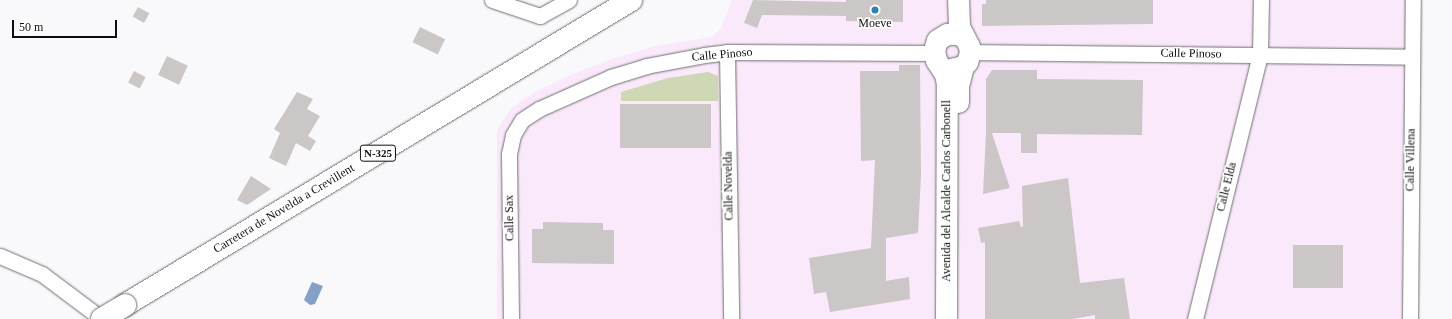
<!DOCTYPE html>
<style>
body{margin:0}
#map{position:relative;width:1452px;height:319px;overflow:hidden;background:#f9f9fc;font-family:"Times New Roman",serif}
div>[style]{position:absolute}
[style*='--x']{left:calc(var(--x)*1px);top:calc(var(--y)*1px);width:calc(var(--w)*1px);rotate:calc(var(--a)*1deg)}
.industrial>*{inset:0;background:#fae9fa}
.green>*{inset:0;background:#ced8b4}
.water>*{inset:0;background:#83a0c7}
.building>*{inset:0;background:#cbc7c6;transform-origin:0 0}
.roads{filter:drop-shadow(0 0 1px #6d6e70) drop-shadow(0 0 1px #6d6e70)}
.minor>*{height:15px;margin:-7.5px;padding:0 7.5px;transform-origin:7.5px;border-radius:7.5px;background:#fff}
.secondary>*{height:21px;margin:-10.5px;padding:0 10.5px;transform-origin:10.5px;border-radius:10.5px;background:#fff}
.trunk>*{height:22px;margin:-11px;padding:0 11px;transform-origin:11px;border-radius:11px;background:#fff}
.bridges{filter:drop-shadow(0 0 1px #6d6e70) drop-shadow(0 0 1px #6d6e70)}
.trunk-bridge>*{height:22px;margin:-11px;padding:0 11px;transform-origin:11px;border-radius:11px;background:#fff}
.dots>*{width:11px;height:11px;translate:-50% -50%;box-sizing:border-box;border:2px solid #fff;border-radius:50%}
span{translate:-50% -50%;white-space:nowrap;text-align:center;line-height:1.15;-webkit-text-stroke:3px #fff;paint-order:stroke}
.shield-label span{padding:1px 3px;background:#fff;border:1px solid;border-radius:3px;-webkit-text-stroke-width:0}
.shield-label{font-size:11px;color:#0e0e0f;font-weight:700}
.poi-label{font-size:12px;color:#0e0e0f}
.street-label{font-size:12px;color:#0e0e0f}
.scale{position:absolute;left:12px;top:20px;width:105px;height:18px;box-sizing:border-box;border:2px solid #0e0e0f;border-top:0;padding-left:5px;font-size:12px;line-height:14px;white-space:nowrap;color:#0e0e0f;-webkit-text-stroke:3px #fff;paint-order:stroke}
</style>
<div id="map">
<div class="industrial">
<i style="clip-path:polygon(732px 0,1413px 0,1410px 319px,497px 319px,497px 130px,512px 107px,535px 92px,570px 75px,612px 59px,655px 46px,711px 37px,721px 28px)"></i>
</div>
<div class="green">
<i style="clip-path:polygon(708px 72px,718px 76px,718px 101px,621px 101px,621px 92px,668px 78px)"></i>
</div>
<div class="water">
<i style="clip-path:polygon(312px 282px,323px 286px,315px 304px,310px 305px,304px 300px)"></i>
</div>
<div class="building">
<i style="clip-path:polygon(753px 0,846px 2px,846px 0,903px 0,903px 22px,846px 21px,846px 16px,762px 15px,757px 28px,744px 23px)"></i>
<i style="clip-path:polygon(986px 0,1153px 0,1153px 24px,982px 26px,982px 4px,986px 4px)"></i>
<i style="left:138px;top:7px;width:13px;height:11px;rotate:29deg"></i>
<i style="left:420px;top:27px;width:28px;height:17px;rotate:26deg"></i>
<i style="left:167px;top:56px;width:23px;height:21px;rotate:25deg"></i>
<i style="clip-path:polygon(899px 65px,920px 65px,921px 175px,918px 233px,886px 238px,886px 281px,909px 277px,910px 299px,830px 312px,826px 292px,814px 294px,809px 258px,871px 248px,875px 160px,861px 161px,860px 71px,899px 71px)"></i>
<i style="clip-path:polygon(992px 70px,1037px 70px,1037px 79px,1143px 80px,1142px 135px,1037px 134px,1037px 153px,1021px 153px,1021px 133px,992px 133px,1010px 188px,983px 194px,986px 133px,986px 79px)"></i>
<i style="left:134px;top:71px;width:13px;height:13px;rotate:27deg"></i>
<i style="clip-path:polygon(297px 92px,313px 99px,307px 109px,320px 116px,308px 136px,316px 141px,310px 151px,296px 143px,286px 166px,269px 158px,280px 133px,274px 129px)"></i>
<i style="left:620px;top:104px;width:91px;height:44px"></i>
<i style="clip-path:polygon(251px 176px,271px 189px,247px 205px,237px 200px)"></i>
<i style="clip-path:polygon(1068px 178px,1080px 283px,1124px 278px,1130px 319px,1095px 319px,1095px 315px,1072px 319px,985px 319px,985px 242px,981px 243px,978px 228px,1019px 221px,1021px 227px,1023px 227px,1022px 186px)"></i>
<i style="clip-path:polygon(543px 222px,603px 223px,603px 230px,614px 230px,614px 264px,532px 263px,532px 229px,543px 229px)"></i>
<i style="left:1293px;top:245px;width:50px;height:43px"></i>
</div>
<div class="roads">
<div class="minor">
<i style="--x:492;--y:0;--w:51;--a:18.4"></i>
<i style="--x:540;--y:16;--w:33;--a:-29"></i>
<i style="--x:727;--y:52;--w:267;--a:89.1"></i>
<i style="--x:970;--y:52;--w:442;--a:0.6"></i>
<i style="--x:0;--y:256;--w:46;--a:23.2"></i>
<i style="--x:42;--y:274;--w:75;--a:36.9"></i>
<i style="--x:511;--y:319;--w:165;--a:-90.7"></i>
<i style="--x:509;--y:154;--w:19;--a:-78"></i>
<i style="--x:513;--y:135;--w:17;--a:-59"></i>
<i style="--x:522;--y:120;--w:20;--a:-33"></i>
<i style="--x:539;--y:109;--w:79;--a:-24"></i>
<i style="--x:611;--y:77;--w:37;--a:-17"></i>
<i style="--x:646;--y:66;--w:59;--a:-10.7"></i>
<i style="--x:704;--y:55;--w:23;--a:-7"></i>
<i style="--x:727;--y:52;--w:207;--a:0.3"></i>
<i style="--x:1195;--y:319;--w:272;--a:-76.2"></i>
<i style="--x:1260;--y:55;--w:55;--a:-89"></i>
<i style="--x:1410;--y:319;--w:319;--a:-89.5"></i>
</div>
<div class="secondary">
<i style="--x:951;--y:69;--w:12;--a:-14"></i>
<i style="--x:963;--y:66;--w:6;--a:-45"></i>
<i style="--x:967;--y:62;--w:10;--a:-73"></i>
<i style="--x:970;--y:52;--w:6;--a:-99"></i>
<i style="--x:969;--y:46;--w:22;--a:-117"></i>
<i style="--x:959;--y:26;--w:26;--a:-92"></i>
<i style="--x:958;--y:102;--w:16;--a:-90"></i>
<i style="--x:958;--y:86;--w:21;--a:-76"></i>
<i style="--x:946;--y:319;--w:235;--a:-89.8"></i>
<i style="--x:947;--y:84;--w:10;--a:-101"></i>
<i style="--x:945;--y:74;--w:17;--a:-123"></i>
<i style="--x:936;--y:60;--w:10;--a:-101"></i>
<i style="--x:934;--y:50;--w:10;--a:-73"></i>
<i style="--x:937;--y:40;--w:12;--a:-31"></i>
<i style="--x:947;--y:34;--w:11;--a:0"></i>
<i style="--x:958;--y:34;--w:6;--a:31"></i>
</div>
<div class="trunk">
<i style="--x:125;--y:305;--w:591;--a:-31.08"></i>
</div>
</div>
<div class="bridges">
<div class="trunk-bridge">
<i style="--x:102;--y:319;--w:27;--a:-31"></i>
</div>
</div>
<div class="dots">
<i style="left:875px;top:10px;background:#2a85b2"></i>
</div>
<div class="shield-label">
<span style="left:378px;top:153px">N-325</span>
</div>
<div class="poi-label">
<span style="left:875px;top:24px">Moeve</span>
</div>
<div class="street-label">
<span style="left:1191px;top:54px;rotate:1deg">Calle Pinoso</span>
<span style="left:722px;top:55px;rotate:-5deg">Calle Pinoso</span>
<span style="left:1411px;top:160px;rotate:-89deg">Calle Villena</span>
<span style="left:729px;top:186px;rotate:-91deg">Calle Novelda</span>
<span style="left:1227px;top:187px;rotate:-76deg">Calle Elda</span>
<span style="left:947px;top:191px;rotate:-90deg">Avenida del Alcalde Carlos Carbonell</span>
<span style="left:284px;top:209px;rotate:-31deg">Carretera de Novelda a Crevillent</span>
<span style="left:510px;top:218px;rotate:-91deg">Calle Sax</span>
</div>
<div class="scale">50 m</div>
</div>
